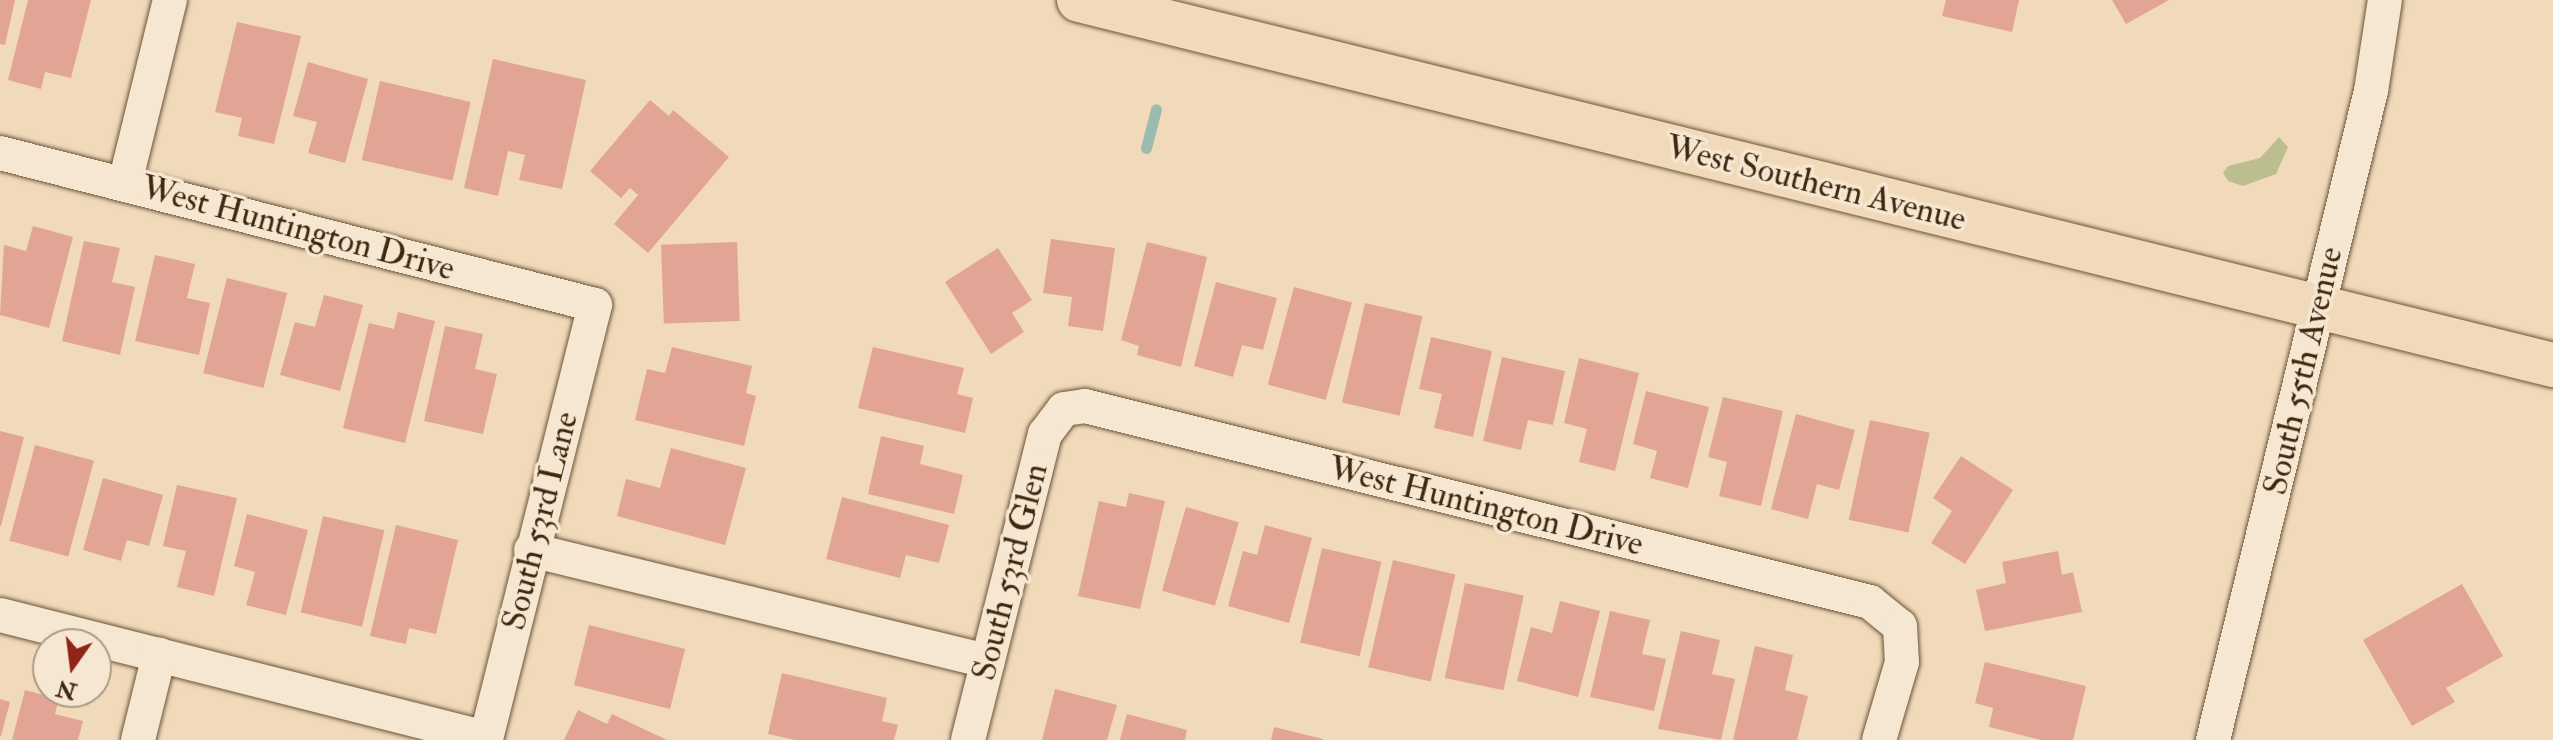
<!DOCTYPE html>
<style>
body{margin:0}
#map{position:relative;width:2553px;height:740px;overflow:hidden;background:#f1dab9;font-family:"IM FELL Double Pica",serif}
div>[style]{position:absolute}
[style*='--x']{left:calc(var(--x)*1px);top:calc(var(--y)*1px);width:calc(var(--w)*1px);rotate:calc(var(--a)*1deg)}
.green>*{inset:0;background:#bbbf8f}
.stream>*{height:11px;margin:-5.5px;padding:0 5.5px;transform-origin:5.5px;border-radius:5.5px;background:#9bbbaf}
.building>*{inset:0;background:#e2a494;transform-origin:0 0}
.roads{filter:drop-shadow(0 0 2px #6c543a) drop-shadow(0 0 2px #6c543a)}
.minor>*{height:34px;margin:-17px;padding:0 17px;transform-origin:17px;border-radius:17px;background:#f6e7d2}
.major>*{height:44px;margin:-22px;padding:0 22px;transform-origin:22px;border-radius:22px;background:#f1dab9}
span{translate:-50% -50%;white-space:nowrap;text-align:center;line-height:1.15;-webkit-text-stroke:7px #f6e7d2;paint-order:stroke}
.street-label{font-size:34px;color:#402810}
.north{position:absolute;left:32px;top:628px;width:80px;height:80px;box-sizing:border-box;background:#f6e7d2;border:2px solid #ad9b84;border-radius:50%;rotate:194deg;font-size:22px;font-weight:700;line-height:32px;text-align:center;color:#402810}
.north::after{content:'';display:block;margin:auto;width:28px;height:36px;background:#8f2418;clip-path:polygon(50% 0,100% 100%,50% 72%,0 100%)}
</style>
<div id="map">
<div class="green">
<i style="clip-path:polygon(2279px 137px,2288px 147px,2276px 174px,2243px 186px,2228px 181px,2223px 173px,2228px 166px,2260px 158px)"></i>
</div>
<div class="stream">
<i style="--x:1146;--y:148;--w:40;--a:-75.6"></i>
</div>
<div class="building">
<i style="clip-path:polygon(0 0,15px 0,5px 45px,0 44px)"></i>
<i style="clip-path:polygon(28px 0,91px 0,71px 78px,45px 72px,41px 89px,8px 80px)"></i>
<i style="clip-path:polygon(1946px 0,2019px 0,2012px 32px,1942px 16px)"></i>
<i style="clip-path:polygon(2112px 0,2169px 0,2126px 24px)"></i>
<i style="clip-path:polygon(237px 22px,301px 36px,274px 144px,238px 136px,242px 118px,215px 112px)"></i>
<i style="clip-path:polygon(493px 59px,586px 80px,562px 189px,519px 180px,525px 155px,508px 151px,498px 196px,464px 188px)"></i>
<i style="clip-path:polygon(308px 62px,368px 79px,345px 163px,308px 153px,317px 122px,293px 116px)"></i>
<i style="left:380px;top:81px;width:93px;height:81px;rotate:13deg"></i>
<i style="clip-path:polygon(650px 100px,669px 116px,673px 110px,729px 157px,648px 253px,614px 224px,638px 195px,630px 188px,621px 198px,590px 171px)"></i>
<i style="clip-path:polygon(33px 226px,73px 237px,49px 328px,0 315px,4px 245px,26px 251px)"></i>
<i style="clip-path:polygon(1051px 239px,1115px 248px,1103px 331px,1068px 326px,1072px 297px,1043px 293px)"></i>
<i style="clip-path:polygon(84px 241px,120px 248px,112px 282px,135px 287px,120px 355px,62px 341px)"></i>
<i style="left:737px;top:242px;width:79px;height:76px;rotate:88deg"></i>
<i style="clip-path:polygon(1147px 242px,1207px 257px,1181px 367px,1137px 355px,1139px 346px,1121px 340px)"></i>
<i style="clip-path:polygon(998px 248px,1032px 300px,1012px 313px,1024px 332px,991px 354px,945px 282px)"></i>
<i style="clip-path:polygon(155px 255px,195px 264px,187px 298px,210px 303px,199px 355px,135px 341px)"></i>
<i style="left:227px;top:278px;width:62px;height:98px;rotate:14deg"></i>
<i style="clip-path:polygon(1216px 282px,1277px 298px,1263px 350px,1242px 345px,1233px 377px,1194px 366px)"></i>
<i style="left:1294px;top:287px;width:60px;height:101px;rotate:15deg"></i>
<i style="clip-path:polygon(324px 295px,363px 305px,340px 391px,280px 375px,295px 322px,315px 327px)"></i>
<i style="left:1365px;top:303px;width:59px;height:102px;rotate:13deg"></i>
<i style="clip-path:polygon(398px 312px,435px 321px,405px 443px,343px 428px,369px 323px,394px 329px)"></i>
<i style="clip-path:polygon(445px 326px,483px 334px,475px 369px,497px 374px,483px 434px,424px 421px)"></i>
<i style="clip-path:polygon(1431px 337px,1492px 351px,1473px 437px,1434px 428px,1442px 394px,1419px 389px)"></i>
<i style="clip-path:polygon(672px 347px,752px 366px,746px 393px,756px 396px,744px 446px,635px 420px,647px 369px,665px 373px)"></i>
<i style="clip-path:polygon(873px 347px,964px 368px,957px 394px,973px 398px,965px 433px,858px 408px)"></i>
<i style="clip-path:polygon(1502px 357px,1565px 371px,1553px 425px,1528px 420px,1521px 450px,1483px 441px)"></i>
<i style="clip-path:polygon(1579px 358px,1639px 373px,1615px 471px,1579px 462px,1587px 429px,1564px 423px)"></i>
<i style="clip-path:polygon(1646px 391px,1709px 407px,1688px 488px,1650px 478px,1657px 451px,1633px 444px)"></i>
<i style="clip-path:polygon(1723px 397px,1783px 411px,1761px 506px,1719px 496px,1727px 462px,1708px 457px)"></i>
<i style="clip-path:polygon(1796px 414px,1855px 430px,1839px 490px,1817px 484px,1808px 519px,1771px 509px)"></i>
<i style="left:1870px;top:420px;width:61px;height:102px;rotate:12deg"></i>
<i style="clip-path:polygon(0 431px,24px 437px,1px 526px,0 526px)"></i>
<i style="clip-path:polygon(881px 436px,924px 446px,920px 464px,963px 475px,954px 514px,868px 494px)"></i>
<i style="left:35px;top:445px;width:61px;height:99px;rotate:15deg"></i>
<i style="clip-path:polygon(671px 448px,746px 468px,725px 545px,617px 516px,626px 479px,660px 488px)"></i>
<i style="clip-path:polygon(1961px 456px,2013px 490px,1965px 564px,1931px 543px,1952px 511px,1933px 498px)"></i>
<i style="clip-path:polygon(103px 478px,163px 495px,149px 546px,127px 540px,121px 561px,83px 550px)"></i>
<i style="clip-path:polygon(177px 485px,237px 498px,214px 596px,177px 587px,186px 551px,163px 546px)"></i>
<i style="clip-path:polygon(1129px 493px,1165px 501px,1140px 609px,1078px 596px,1099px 501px,1126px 507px)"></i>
<i style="clip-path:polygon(842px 497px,949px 525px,939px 563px,906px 555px,900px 578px,826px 559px)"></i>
<i style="left:1186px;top:507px;width:55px;height:87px;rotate:16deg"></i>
<i style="clip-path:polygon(247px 514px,308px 530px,286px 615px,246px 605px,255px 572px,234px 566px)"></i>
<i style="left:323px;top:516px;width:63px;height:99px;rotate:13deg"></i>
<i style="clip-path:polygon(396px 525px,458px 540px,436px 634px,409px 628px,406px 644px,370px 636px)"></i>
<i style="clip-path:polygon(1265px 525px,1312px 538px,1289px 623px,1228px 606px,1243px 551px,1257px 555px)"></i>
<i style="left:1322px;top:548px;width:61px;height:97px;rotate:13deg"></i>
<i style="clip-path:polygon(2058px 551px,2062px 575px,2073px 572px,2082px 612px,1985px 631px,1976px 590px,2006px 583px,2002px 562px)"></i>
<i style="left:1393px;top:560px;width:64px;height:110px;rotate:13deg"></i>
<i style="left:1465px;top:583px;width:60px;height:97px;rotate:12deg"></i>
<i style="clip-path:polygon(2462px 584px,2503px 656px,2446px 688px,2455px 702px,2412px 726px,2363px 640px)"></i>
<i style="clip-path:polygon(1560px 601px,1600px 611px,1578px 697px,1517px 681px,1531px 627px,1552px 633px)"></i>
<i style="clip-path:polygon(1610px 611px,1650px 620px,1642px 654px,1666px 659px,1654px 711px,1590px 697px)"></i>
<i style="left:589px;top:625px;width:99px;height:62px;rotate:14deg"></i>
<i style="clip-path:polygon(1681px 631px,1720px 640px,1712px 674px,1735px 679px,1721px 740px,1658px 729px)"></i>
<i style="clip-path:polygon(1755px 646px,1793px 655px,1785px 690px,1808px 696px,1797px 740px,1733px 740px)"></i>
<i style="clip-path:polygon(1985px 662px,2086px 686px,2073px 740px,2041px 740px,1989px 727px,1993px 708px,1975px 703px)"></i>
<i style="clip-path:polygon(782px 673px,887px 698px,882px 721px,898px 725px,894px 740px,795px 740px,768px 734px)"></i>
<i style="clip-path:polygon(1055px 689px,1117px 705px,1107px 740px,1042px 740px)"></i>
<i style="clip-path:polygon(25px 690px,59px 699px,55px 714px,83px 721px,78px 740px,12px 740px)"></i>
<i style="clip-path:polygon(0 699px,10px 702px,1px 736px,0 736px)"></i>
<i style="clip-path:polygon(578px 710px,607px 724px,612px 714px,667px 740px,564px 740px)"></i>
<i style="clip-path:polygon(1127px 714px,1187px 730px,1185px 740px,1120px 740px)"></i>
<i style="clip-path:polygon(1274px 727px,1323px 739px,1323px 740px,1271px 740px)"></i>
</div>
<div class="roads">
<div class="minor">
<i style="--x:0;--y:153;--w:614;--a:14.33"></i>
<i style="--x:595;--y:305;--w:447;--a:104.1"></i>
<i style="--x:486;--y:738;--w:501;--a:-165.8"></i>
<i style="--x:125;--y:183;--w:188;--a:-76.2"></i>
<i style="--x:531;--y:550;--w:470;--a:13.7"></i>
<i style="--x:138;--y:740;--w:88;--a:-76.1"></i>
<i style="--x:968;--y:740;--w:316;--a:-75.9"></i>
<i style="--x:1045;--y:434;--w:31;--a:-53"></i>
<i style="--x:1064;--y:409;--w:21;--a:-8"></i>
<i style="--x:1085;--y:406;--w:809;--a:14.02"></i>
<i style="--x:1870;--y:602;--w:38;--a:39"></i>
<i style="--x:1900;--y:626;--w:36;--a:87"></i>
<i style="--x:1902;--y:662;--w:81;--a:106.4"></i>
<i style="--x:2213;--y:740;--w:668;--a:-76.32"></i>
<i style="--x:2371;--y:91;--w:92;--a:-81.3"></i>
</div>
<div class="major">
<i style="--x:1079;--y:0;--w:1519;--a:13.91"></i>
</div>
</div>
<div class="street-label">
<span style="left:1816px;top:183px;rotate:14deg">West Southern Avenue</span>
<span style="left:298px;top:228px;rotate:15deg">West Huntington Drive</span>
<span style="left:2303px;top:371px;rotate:-77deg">South 55th Avenue</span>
<span style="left:1486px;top:506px;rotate:14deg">West Huntington Drive</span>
<span style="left:540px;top:521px;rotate:-76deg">South 53rd Lane</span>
<span style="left:1010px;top:572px;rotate:-76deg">South 53rd Glen</span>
</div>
<div class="north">N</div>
</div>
